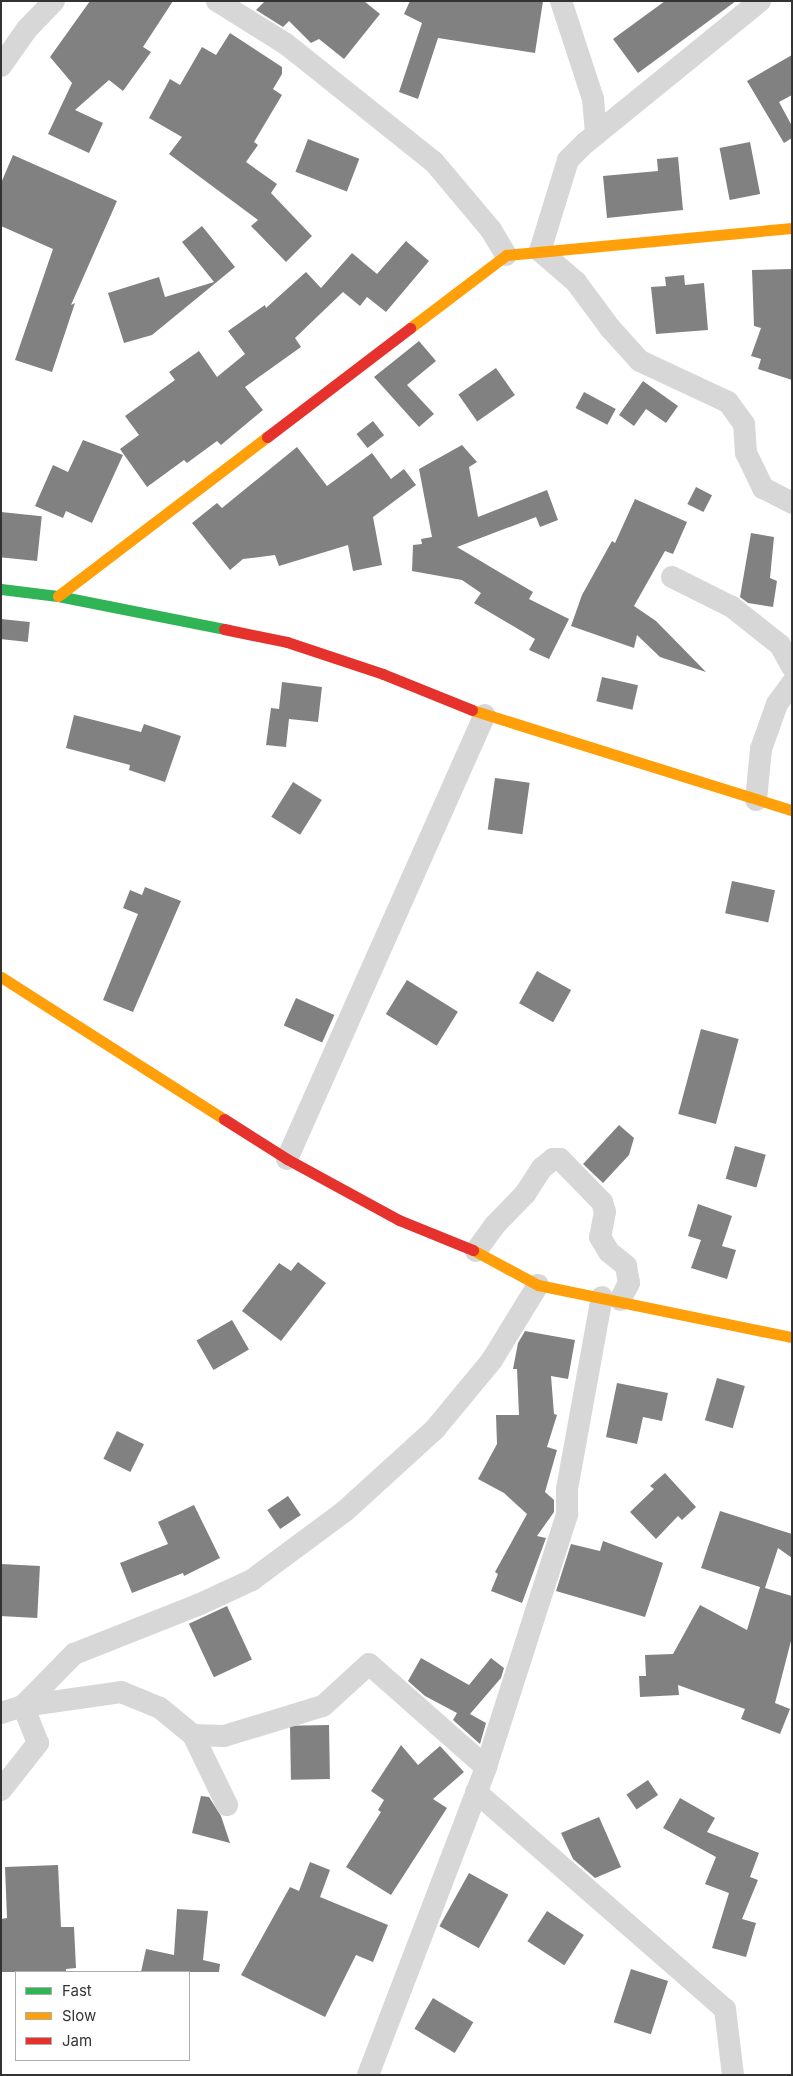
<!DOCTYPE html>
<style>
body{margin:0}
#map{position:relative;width:793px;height:2076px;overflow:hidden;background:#fff;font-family:Inter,sans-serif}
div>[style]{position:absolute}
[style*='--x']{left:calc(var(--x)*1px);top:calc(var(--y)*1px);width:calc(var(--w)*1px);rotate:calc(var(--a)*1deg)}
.building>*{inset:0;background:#818181;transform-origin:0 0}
.street>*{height:22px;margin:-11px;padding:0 11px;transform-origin:11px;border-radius:11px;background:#d7d7d7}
.fast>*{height:11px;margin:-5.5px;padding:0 5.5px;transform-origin:5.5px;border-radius:5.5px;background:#30b455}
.slow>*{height:11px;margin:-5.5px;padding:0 5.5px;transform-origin:5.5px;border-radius:5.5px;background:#ff9f0a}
.jam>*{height:11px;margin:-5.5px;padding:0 5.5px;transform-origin:5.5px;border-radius:5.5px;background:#e5322d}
span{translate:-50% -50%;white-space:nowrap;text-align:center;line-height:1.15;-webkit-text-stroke:5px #fff;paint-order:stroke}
.frame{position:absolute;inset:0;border:2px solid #333;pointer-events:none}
.legend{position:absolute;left:15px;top:1971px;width:175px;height:90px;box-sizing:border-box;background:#fff;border:1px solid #adadad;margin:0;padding:6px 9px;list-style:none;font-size:15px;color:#333}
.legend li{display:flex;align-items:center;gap:10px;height:25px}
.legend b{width:25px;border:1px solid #adadad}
</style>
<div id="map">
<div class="building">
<i style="clip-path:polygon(90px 1px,173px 1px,143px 47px,151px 52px,123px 91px,109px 80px,75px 110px,103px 123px,89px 153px,48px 134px,72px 83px,50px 57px)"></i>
<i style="clip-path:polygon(265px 1px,364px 1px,380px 14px,344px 59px,319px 39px,311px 43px,289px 21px,283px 27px,256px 10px)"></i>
<i style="clip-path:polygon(410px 1px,543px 1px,535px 53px,438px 38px,418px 99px,399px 92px,422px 23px,404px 14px)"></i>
<i style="clip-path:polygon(665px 1px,736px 1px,638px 73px,613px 39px)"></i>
<i style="clip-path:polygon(230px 33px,282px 67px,282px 74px,273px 89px,282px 95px,254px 142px,258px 145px,246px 162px,277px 184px,271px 193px,312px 236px,286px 262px,251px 226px,258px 220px,169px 154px,182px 137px,149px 118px,170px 79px,180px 85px,202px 47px,216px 55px)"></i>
<i style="clip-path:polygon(792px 55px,792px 95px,779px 102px,792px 126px,792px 138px,784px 143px,747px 81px)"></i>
<i style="left:308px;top:139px;width:55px;height:35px;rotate:21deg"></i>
<i style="left:750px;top:142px;width:53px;height:31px;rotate:79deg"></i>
<i style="clip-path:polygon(13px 155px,117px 201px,71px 305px,75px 303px,52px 372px,15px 360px,53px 249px,1px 226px,1px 183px)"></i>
<i style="clip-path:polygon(678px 157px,683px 210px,607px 218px,603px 176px,658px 171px,657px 159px)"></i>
<i style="clip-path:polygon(202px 226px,235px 267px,152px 335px,124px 343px,108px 293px,159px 277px,165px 297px,214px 282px,182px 242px)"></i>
<i style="clip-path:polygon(406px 241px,429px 261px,386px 312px,367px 297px,360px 306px,343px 292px,295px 338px,301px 347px,245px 387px,263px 410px,221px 445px,217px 441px,187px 463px,184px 460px,147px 487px,120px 449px,139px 435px,125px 416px,175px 380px,169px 372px,199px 351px,217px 377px,245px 354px,228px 331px,265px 305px,266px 308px,306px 272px,321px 288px,352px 253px,377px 274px)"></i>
<i style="clip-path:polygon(792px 269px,792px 380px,758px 369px,761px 359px,751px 356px,761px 328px,754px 326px,752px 270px)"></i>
<i style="clip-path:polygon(684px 275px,685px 285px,704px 283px,708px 330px,656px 334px,651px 287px,666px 286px,665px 277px)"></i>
<i style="clip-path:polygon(419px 341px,436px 361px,407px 385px,434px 414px,419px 427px,374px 377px)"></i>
<i style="left:496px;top:368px;width:33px;height:46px;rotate:55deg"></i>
<i style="clip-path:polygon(643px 381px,678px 406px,666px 423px,646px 409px,634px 426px,619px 415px)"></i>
<i style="left:584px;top:392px;width:36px;height:18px;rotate:28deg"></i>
<i style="left:373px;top:421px;width:18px;height:21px;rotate:52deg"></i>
<i style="clip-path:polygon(83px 440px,123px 455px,92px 523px,66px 511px,63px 518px,35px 506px,53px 465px,68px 472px)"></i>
<i style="clip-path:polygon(462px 445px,477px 462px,469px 467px,478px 517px,547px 490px,558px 520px,540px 527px,536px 517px,457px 547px,533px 592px,529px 599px,569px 619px,549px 659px,529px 650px,535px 639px,474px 603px,481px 593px,462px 580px,412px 571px,413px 545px,422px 544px,421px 539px,432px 537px,419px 469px)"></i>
<i style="clip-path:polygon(297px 447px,327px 486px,372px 453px,391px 479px,404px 469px,416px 485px,373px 517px,382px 565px,353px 571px,348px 545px,279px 566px,275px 555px,243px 559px,230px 570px,192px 523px,217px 503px,222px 508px)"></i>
<i style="left:696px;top:487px;width:18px;height:19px;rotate:27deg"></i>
<i style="clip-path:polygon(635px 499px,687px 522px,673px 554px,665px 551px,634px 606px,656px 621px,706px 672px,660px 657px,637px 635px,634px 648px,571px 626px,582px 595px,612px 541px,615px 543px)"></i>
<i style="left:1px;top:512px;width:41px;height:45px;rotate:6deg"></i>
<i style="clip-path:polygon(751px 533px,774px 537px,770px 578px,777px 581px,773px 607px,748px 603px,740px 597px)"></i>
<i style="left:1px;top:619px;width:29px;height:20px;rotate:6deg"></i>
<i style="left:602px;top:677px;width:37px;height:25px;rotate:13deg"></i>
<i style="clip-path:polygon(282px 682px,322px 687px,318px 722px,289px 719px,286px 747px,266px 745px,271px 708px,279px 709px)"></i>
<i style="clip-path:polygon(74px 715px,141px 732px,144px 724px,181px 736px,165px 782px,129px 770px,130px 765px,66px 748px)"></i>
<i style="left:495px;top:778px;width:35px;height:52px;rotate:8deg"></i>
<i style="left:293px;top:782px;width:34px;height:41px;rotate:32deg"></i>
<i style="left:732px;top:881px;width:44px;height:33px;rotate:12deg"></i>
<i style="clip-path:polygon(145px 887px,181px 901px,133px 1012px,103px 1000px,138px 914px,123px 908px,130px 890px,142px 895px)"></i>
<i style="left:537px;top:971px;width:39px;height:37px;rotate:29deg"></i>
<i style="left:407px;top:980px;width:60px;height:40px;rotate:32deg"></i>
<i style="left:296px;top:998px;width:42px;height:30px;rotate:24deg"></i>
<i style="left:701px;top:1029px;width:39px;height:88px;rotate:15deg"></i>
<i style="clip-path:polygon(619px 1125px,634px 1138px,629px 1155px,603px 1183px,583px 1164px)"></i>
<i style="left:735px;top:1146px;width:32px;height:34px;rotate:16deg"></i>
<i style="clip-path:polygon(698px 1204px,732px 1216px,722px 1246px,736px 1250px,727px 1279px,691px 1268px,701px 1240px,688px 1236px)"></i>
<i style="clip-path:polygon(298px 1262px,326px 1283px,281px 1341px,242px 1311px,279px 1263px,291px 1271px)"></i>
<i style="left:232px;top:1320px;width:34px;height:41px;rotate:60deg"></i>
<i style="clip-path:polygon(525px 1331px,575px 1340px,568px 1379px,551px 1376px,554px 1414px,557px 1415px,547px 1447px,557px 1450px,545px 1492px,554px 1500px,554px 1512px,537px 1536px,546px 1538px,522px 1603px,491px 1591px,498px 1574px,495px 1572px,527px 1514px,504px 1493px,478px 1479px,497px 1444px,496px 1415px,519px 1415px,517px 1369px,513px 1369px,518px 1343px)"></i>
<i style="left:717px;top:1378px;width:29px;height:44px;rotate:16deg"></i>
<i style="clip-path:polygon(617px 1383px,668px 1393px,662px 1421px,643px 1417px,637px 1444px,606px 1437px)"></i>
<i style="left:117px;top:1431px;width:30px;height:31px;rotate:26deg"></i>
<i style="clip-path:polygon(665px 1473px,696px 1507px,682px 1520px,678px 1516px,656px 1539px,630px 1512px,654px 1489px,650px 1486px)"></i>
<i style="left:288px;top:1496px;width:23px;height:25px;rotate:56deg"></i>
<i style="clip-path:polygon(194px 1505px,220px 1558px,184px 1576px,183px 1573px,132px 1593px,120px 1563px,168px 1544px,158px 1522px)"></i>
<i style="clip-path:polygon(720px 1511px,792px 1534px,792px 1558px,778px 1548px,765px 1588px,792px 1596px,792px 1637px,775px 1703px,790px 1709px,780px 1734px,741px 1719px,745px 1709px,678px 1685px,679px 1695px,640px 1697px,639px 1676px,646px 1676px,645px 1655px,673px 1654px,700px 1605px,747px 1630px,760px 1587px,701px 1568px)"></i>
<i style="clip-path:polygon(603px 1541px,663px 1563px,645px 1617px,556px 1591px,571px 1544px,600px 1551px)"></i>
<i style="left:1px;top:1564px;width:39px;height:52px;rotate:3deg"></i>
<i style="left:227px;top:1606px;width:59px;height:42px;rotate:65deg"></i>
<i style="clip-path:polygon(421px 1658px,469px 1685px,491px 1658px,504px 1668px,501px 1678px,470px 1714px,486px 1723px,480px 1744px,453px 1720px,457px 1713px,425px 1696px,408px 1681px)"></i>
<i style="left:329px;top:1725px;width:54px;height:39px;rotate:89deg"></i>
<i style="clip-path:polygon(401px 1745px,418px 1765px,440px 1746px,464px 1772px,433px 1799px,447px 1808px,391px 1895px,346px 1867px,381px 1812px,378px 1810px,384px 1800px,371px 1791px)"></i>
<i style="left:648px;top:1780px;width:18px;height:26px;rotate:56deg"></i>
<i style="clip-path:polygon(201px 1796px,209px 1797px,221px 1816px,230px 1843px,192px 1833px)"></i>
<i style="clip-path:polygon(680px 1798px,715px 1818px,707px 1832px,759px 1853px,750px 1877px,758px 1880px,742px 1919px,756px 1923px,746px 1957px,712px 1948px,729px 1893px,705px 1884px,716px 1857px,663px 1828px)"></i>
<i style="clip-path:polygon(599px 1817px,621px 1867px,595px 1878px,573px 1859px,561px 1833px)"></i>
<i style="clip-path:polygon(310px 1862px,330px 1870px,320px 1897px,388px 1925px,373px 1962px,356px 1955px,325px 2017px,241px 1975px,290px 1887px,299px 1891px)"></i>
<i style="clip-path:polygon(58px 1865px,61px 1927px,74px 1927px,76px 1968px,66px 1969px,66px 1972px,1px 1972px,1px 1919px,7px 1918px,5px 1867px)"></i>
<i style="left:469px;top:1873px;width:45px;height:61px;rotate:29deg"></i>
<i style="clip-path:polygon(177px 1909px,208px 1911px,203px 1960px,220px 1964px,219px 1972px,141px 1972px,146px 1949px,174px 1955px)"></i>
<i style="left:547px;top:1911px;width:44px;height:36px;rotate:33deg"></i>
<i style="left:631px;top:1969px;width:39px;height:56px;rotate:18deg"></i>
<i style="left:433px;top:1998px;width:47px;height:36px;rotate:31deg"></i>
</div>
<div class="street">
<i style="--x:217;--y:1;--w:81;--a:31.9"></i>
<i style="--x:286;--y:44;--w:189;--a:38.6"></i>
<i style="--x:434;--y:162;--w:89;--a:50"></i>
<i style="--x:491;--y:230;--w:29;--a:59"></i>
<i style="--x:561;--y:1;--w:103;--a:71.9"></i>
<i style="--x:593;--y:99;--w:35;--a:85"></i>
<i style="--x:760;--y:1;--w:225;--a:140.9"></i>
<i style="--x:585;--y:143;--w:24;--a:135"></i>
<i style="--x:568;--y:160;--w:95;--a:107.1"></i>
<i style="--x:540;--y:251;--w:48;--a:40.7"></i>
<i style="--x:576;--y:282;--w:57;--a:53.5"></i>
<i style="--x:610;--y:328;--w:45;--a:47.7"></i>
<i style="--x:640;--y:361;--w:97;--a:25"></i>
<i style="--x:728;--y:402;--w:27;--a:54"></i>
<i style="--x:744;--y:424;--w:29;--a:86"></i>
<i style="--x:746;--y:453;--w:39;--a:64"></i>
<i style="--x:763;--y:488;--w:33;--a:27"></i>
<i style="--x:1;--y:66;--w:45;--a:-54.9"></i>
<i style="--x:27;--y:29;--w:39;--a:-46"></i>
<i style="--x:672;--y:577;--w:67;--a:26.6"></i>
<i style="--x:732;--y:607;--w:61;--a:38.4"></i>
<i style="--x:780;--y:645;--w:25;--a:61"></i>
<i style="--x:756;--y:800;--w:51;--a:-84.4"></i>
<i style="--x:761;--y:749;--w:48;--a:-70.4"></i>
<i style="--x:777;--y:704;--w:26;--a:-54"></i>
<i style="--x:287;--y:1159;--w:486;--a:-66"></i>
<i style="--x:476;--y:1251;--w:31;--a:-54"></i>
<i style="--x:494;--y:1226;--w:45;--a:-45.9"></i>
<i style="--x:525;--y:1194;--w:31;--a:-57"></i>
<i style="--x:542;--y:1168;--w:14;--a:-39"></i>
<i style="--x:553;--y:1159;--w:7;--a:0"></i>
<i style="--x:560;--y:1159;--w:60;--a:45.7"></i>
<i style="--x:602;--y:1202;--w:10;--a:73"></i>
<i style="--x:605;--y:1212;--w:25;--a:101"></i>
<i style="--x:600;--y:1237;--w:17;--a:59"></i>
<i style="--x:609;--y:1252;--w:22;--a:39"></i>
<i style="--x:626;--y:1266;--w:17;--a:80"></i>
<i style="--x:629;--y:1283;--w:19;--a:118"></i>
<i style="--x:1;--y:1713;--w:23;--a:-18"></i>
<i style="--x:23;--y:1706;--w:73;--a:-45.6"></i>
<i style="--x:74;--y:1654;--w:133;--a:-21.6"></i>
<i style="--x:198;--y:1605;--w:60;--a:-24.8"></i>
<i style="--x:252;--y:1580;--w:116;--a:-36.6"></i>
<i style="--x:345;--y:1511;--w:122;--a:-42.3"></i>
<i style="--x:435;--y:1429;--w:89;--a:-50.4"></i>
<i style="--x:492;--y:1360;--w:88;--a:-58.5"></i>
<i style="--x:193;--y:1735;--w:31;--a:2"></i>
<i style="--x:224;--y:1736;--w:103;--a:-16.9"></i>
<i style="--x:323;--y:1706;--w:62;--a:-42.4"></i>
<i style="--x:369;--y:1664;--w:156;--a:41.4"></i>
<i style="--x:1;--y:1790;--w:60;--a:-51.8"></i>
<i style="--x:38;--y:1743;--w:40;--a:-112"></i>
<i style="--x:23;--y:1706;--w:99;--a:-8.1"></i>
<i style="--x:121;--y:1692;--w:42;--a:22.3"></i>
<i style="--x:160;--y:1708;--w:43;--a:39.3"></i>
<i style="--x:193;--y:1735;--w:78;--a:64.1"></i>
<i style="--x:476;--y:1792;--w:330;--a:41.1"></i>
<i style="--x:725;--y:2009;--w:66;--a:83.1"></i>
<i style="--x:368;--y:2075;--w:330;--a:-69"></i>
<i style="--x:486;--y:1767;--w:266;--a:-72.2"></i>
<i style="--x:567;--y:1514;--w:25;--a:-90"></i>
<i style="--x:567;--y:1489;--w:195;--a:-79.7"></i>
</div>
<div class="fast">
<i style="--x:1;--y:589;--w:57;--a:7"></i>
<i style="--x:58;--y:596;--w:169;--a:11.2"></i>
</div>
<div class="slow">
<i style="--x:410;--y:328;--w:121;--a:-37.2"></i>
<i style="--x:506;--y:255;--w:287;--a:-5.4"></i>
<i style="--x:58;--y:596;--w:263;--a:-37.3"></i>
<i style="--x:472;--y:710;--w:335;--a:17.4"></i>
<i style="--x:1;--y:977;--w:264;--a:32.5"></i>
<i style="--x:473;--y:1250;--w:74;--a:28.3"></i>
<i style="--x:538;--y:1285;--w:259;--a:11.6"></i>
</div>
<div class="jam">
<i style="--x:267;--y:437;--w:180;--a:-37.3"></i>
<i style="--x:224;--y:629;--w:64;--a:11.7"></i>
<i style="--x:287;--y:642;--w:101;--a:18.4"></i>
<i style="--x:383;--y:674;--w:96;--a:22"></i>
<i style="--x:224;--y:1119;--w:75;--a:32.4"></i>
<i style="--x:287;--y:1159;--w:128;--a:28.6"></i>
<i style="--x:399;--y:1220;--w:80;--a:22.1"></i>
</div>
<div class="frame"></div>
<ul class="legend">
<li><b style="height:6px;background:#30b455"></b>Fast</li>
<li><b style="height:6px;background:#ff9f0a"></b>Slow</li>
<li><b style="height:6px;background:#e5322d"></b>Jam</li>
</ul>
</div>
